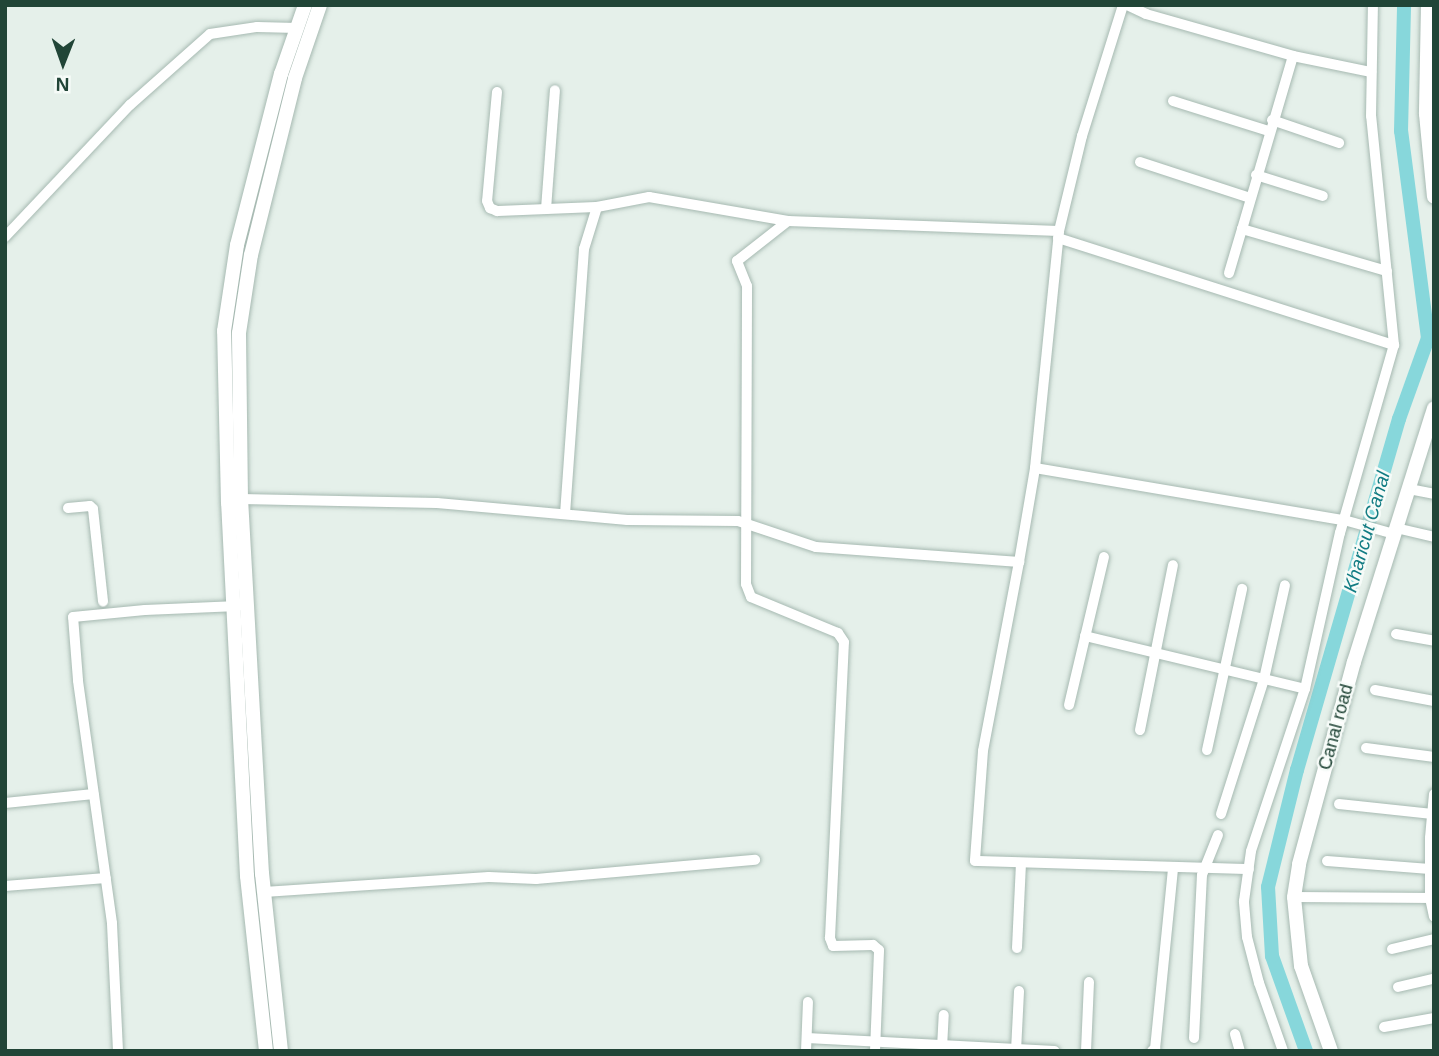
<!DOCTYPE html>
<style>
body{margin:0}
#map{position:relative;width:1439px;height:1056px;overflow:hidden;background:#e5f0ea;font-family:Helvetica,sans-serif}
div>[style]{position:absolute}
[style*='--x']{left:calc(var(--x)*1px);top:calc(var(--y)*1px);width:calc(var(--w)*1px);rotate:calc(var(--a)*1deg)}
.canal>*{height:14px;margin:-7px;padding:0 7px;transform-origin:7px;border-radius:7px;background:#87d7db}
.roads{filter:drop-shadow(0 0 2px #a6b9b1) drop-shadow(0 0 2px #a6b9b1)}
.minor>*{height:10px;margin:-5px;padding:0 5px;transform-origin:5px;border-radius:5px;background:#fff}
.tertiary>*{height:14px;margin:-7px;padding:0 7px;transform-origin:7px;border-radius:7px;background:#fff}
span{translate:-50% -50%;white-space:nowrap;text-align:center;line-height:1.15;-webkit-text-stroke:5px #f6fbf8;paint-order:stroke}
.street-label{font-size:18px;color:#214537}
.water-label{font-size:19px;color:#127c83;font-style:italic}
.frame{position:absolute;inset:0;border:7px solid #214537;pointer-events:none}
.north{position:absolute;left:28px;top:28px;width:70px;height:70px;-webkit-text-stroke:5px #f6fbf8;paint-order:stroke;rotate:181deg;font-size:19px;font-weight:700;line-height:28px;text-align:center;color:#214537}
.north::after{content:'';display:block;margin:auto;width:24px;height:32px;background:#214537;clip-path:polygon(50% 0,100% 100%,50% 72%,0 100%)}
</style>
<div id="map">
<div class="canal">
<i style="--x:1306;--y:1051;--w:101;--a:-109.7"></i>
<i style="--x:1272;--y:956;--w:69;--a:-93.3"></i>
<i style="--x:1268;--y:887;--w:121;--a:-76.1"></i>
<i style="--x:1297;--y:770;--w:366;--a:-73.8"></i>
<i style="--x:1399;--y:419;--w:86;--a:-70.3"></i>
<i style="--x:1428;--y:338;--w:209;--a:-97.4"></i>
<i style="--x:1401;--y:131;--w:126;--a:-88.6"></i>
</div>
<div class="roads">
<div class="minor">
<i style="--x:1127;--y:5;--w:21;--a:25"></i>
<i style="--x:1146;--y:14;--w:153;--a:15.9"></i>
<i style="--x:1293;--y:56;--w:80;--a:11.6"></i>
<i style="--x:1293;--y:56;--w:180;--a:106.4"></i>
<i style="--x:1242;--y:229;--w:151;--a:16.2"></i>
<i style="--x:497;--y:92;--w:109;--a:95.2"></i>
<i style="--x:487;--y:201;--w:8;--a:67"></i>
<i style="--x:490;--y:208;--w:8;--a:23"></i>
<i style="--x:497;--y:211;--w:100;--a:-2.3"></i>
<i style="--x:1173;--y:101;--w:101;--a:17.4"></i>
<i style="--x:1272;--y:120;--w:71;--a:18.9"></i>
<i style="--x:1140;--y:162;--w:116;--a:18.1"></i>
<i style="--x:1256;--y:175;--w:70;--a:17.4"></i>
<i style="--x:546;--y:209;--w:119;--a:-85.7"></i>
<i style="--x:5;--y:237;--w:182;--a:-46.6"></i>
<i style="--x:130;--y:105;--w:107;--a:-41.6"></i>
<i style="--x:210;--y:34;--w:48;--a:-8.5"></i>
<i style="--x:257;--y:27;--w:40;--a:1.4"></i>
<i style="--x:1058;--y:238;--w:353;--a:17.7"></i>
<i style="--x:1229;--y:273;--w:46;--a:-73.5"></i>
<i style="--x:1035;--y:468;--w:313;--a:9.6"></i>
<i style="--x:1344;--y:520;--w:52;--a:15.6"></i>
<i style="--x:1409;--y:489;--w:25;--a:11"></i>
<i style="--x:241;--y:499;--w:196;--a:1.2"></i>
<i style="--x:437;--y:503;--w:191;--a:5.1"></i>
<i style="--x:627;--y:520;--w:111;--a:0.5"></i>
<i style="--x:738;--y:521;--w:82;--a:18.4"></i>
<i style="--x:816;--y:547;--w:204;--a:4.2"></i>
<i style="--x:1019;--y:562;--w:95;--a:-80.3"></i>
<i style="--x:1035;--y:468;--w:238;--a:-84.2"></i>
<i style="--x:1059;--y:231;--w:98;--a:-76.4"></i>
<i style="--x:1082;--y:136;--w:137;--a:-72.6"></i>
<i style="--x:68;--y:508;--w:22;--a:-5"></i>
<i style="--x:90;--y:506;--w:4;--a:45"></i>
<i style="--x:93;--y:509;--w:93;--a:83.8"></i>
<i style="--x:565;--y:514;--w:266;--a:-85.9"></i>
<i style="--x:584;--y:249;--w:44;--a:-72.8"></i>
<i style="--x:597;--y:207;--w:53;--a:-10.9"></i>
<i style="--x:649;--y:197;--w:141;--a:9.8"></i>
<i style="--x:1396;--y:528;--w:39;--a:13"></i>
<i style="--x:1019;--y:562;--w:192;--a:100.8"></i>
<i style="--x:983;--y:751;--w:110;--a:94.2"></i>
<i style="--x:975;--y:861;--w:274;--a:1.7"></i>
<i style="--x:1396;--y:634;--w:39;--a:10"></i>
<i style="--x:1085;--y:636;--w:226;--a:13.5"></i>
<i style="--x:1375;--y:690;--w:60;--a:10.6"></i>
<i style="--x:1069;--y:705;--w:152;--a:-76.7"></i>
<i style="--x:1140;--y:730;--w:168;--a:-78.7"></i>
<i style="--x:1366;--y:748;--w:69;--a:7.5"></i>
<i style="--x:1207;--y:750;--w:165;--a:-77.7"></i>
<i style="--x:1434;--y:794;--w:44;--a:95.2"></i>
<i style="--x:1430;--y:838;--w:60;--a:90"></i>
<i style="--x:1430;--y:898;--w:19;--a:78"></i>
<i style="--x:5;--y:803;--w:89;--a:-5.8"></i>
<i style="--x:1339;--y:804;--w:94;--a:6.1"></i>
<i style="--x:1221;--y:814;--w:142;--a:-72.3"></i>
<i style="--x:1264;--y:679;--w:96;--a:-77.4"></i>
<i style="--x:1327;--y:861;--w:103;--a:4.4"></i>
<i style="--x:5;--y:886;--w:101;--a:-4.5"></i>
<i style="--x:264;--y:892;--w:225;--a:-3.8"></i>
<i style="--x:489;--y:877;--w:47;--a:2.4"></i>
<i style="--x:536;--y:879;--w:220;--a:-5"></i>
<i style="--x:1294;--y:897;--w:140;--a:0.4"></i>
<i style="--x:1017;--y:948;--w:85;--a:-87.3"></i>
<i style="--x:1392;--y:949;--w:43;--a:-13.4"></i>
<i style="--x:1398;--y:987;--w:37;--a:-13"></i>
<i style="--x:1384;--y:1027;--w:51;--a:-10.2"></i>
<i style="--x:1235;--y:1034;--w:18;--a:74"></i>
<i style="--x:807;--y:1038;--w:248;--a:3"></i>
<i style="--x:1194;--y:1038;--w:163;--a:-87.2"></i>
<i style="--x:1202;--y:875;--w:43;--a:-68.2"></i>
<i style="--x:942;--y:1048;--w:33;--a:-87"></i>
<i style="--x:118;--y:1051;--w:128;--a:-92.7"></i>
<i style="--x:112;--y:923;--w:245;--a:-98"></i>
<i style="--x:78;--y:680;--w:63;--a:-94.5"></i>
<i style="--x:73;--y:617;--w:72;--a:-5.6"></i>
<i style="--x:145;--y:610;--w:93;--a:-2.5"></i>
<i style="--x:806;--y:1051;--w:49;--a:-87.7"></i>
<i style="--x:875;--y:1051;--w:101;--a:-87.7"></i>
<i style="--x:879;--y:950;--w:8;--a:-140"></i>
<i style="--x:873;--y:945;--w:40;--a:178.6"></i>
<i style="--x:833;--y:946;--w:9;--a:-111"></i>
<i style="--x:830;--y:938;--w:296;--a:-87.3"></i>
<i style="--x:844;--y:642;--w:11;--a:-124"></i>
<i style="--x:838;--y:633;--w:94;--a:-157.5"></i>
<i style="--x:751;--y:597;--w:14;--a:-111"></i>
<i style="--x:746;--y:584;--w:298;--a:-89.8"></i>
<i style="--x:747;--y:286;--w:27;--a:-112"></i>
<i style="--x:737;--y:261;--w:65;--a:-38.1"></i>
<i style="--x:788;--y:221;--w:271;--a:2.1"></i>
<i style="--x:1016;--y:1051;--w:60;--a:-87.1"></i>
<i style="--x:1086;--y:1051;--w:69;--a:-87.5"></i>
<i style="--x:1152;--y:1051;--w:4;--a:-34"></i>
<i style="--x:1155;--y:1049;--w:182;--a:-84.3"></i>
<i style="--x:1283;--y:1051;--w:72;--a:-109.4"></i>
<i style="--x:1259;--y:983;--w:48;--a:-104.6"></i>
<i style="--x:1247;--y:937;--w:36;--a:-95"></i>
<i style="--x:1244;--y:901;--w:50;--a:-82"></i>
<i style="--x:1251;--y:851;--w:171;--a:-71.6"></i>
<i style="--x:1305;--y:689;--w:160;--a:-77.4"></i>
<i style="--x:1340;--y:533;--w:196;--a:-74"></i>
<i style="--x:1394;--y:345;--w:230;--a:-95.7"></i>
<i style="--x:1371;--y:116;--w:111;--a:-89"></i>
</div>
<div class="tertiary">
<i style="--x:1428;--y:5;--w:109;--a:91.1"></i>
<i style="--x:1426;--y:114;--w:83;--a:84.5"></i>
<i style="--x:266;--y:1051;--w:176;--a:-96.2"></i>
<i style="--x:247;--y:876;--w:373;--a:-92.9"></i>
<i style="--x:228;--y:503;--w:172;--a:-91.3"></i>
<i style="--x:224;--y:331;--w:87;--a:-81.4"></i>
<i style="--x:237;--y:245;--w:177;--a:-75.6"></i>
<i style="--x:281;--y:74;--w:73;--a:-70.8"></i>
<i style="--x:281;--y:1051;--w:178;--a:-96.1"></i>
<i style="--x:262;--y:874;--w:376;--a:-93.2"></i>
<i style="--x:241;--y:499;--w:166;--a:-90.7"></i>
<i style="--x:239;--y:333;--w:79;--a:-81.3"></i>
<i style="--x:251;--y:255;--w:182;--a:-76"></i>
<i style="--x:295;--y:78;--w:77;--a:-71.1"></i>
<i style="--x:1331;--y:1051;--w:90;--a:-109.4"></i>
<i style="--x:1301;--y:966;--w:69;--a:-95.8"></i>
<i style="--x:1294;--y:897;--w:33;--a:-81"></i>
<i style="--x:1299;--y:864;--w:209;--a:-74.8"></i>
<i style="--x:1354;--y:662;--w:266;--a:-72.5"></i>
</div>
</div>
<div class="street-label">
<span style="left:1336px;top:727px;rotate:-75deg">Canal road</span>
</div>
<div class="water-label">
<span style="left:1367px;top:532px;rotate:-74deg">Kharicut Canal</span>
</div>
<div class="frame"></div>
<div class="north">N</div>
</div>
